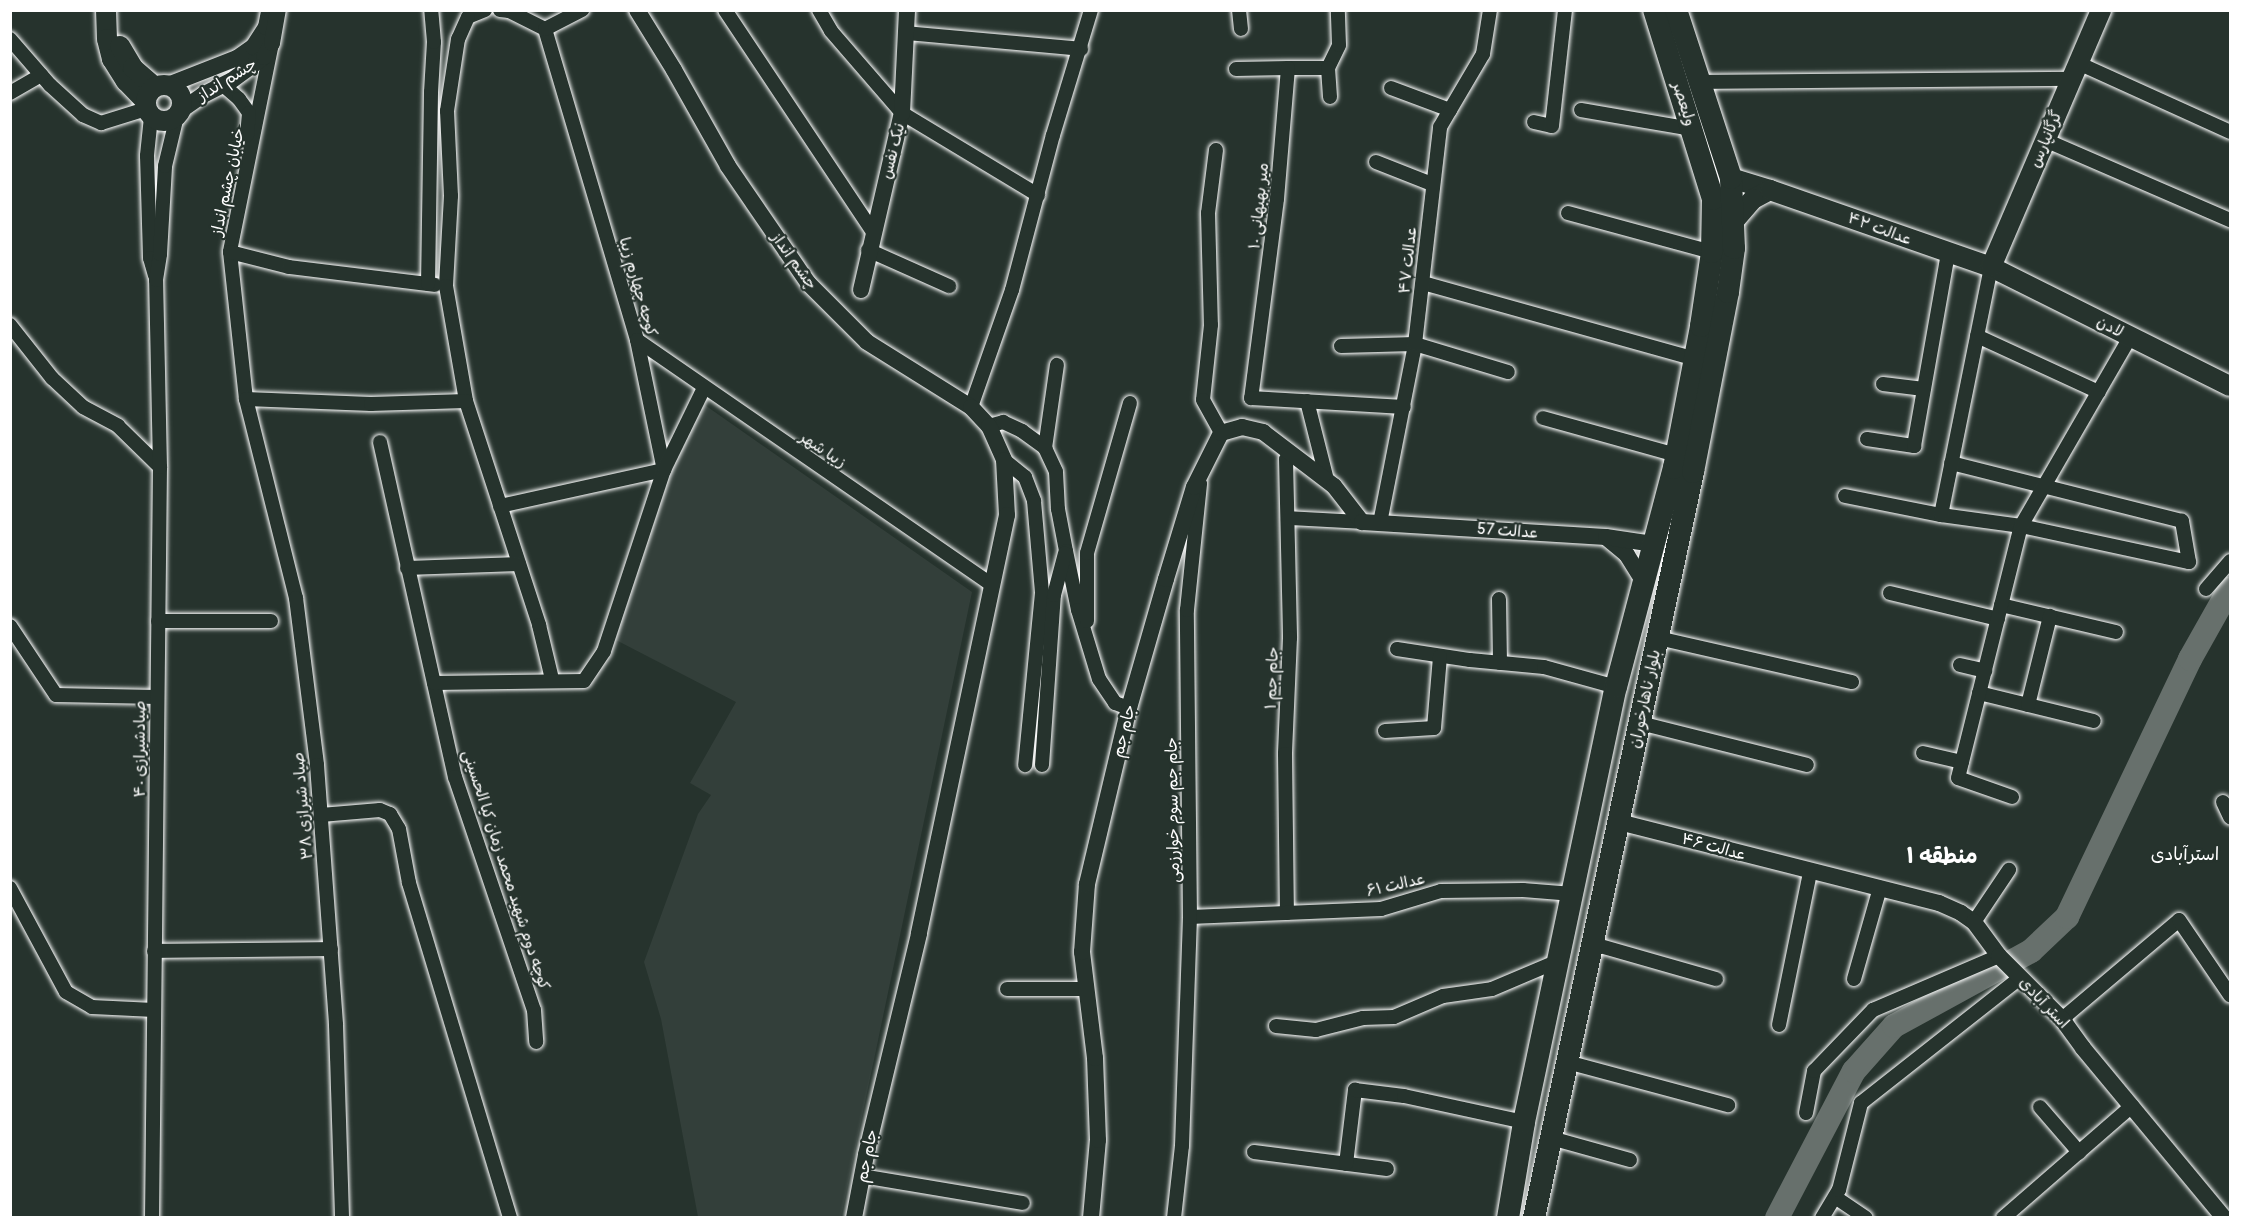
<!DOCTYPE html>
<meta charset="utf-8">
<style>
body{margin:0}
#map{position:relative;width:2241px;height:1228px;overflow:hidden;background:#26332d;font-family:Pangolin,"Playpen Sans Arabic",sans-serif}
div>[style]{position:absolute}
[style*='--x']{left:calc(var(--x)*1px);top:calc(var(--y)*1px);width:calc(var(--w)*1px);rotate:calc(var(--a)*1deg)}
.built>*{inset:0;background:#333f3a}
.river>*{height:24px;margin:-12px;padding:0 12px;transform-origin:12px;border-radius:12px;background:#67706c}
.roads{filter:drop-shadow(0 0 2px #fff) drop-shadow(0 0 2px #fff)}
.minor>*{height:14px;margin:-7px;padding:0 7px;transform-origin:7px;border-radius:7px;background:#26332d}
.tertiary>*{height:16px;margin:-8px;padding:0 8px;transform-origin:8px;border-radius:8px;background:#26332d}
.secondary>*{height:20px;margin:-10px;padding:0 10px;transform-origin:10px;border-radius:10px;background:#26332d}
.secondary>.ring{margin:-10px;padding:0;box-sizing:content-box;background:none;border:20px solid #26332d;border-radius:50%}
.primary>*{height:22px;margin:-11px;padding:0 11px;transform-origin:11px;border-radius:11px;background:#26332d}
span{translate:-50% -50%;white-space:nowrap;text-align:center;line-height:1.15;-webkit-text-stroke:4.5px #26332d;paint-order:stroke}
.street-label{font-size:16px;color:#fff}
.neighbourhood-label{font-size:18px;color:#fff}
.district-label{font-size:22px;color:#fff;font-weight:700}
.frame{position:absolute;inset:0;border:12px solid #fff;pointer-events:none}
</style>
<div id="map">
<div class="built">
<i style="clip-path:polygon(702px 403px,972px 592px,841px 1217px,698px 1217px,661px 1019px,644px 962px,698px 814px,711px 795px,690px 783px,736px 702px,614px 639px,665px 483px)"></i>
</div>
<div class="river">
<i style="--x:1777;--y:1218;--w:166;--a:-62.4"></i>
<i style="--x:1854;--y:1071;--w:60;--a:-48.4"></i>
<i style="--x:1894;--y:1026;--w:156;--a:-28.7"></i>
<i style="--x:2031;--y:951;--w:50;--a:-43.4"></i>
<i style="--x:2067;--y:917;--w:286;--a:-64.5"></i>
<i style="--x:2190;--y:659;--w:81;--a:-60.6"></i>
</div>
<div class="roads">
<div class="minor">
<i style="--x:485;--y:10;--w:18;--a:158"></i>
<i style="--x:468;--y:17;--w:24;--a:114"></i>
<i style="--x:458;--y:39;--w:73;--a:98.7"></i>
<i style="--x:447;--y:111;--w:85;--a:87.3"></i>
<i style="--x:451;--y:196;--w:90;--a:93.2"></i>
<i style="--x:446;--y:286;--w:117;--a:80.1"></i>
<i style="--x:466;--y:401;--w:236;--a:71.9"></i>
<i style="--x:539;--y:625;--w:56;--a:76.5"></i>
<i style="--x:500;--y:10;--w:9;--a:6"></i>
<i style="--x:509;--y:11;--w:40;--a:26.6"></i>
<i style="--x:725;--y:10;--w:267;--a:56.3"></i>
<i style="--x:819;--y:10;--w:24;--a:60"></i>
<i style="--x:831;--y:31;--w:108;--a:49.1"></i>
<i style="--x:902;--y:113;--w:159;--a:31.1"></i>
<i style="--x:1239;--y:10;--w:19;--a:84"></i>
<i style="--x:545;--y:29;--w:324;--a:73.5"></i>
<i style="--x:637;--y:340;--w:133;--a:78.3"></i>
<i style="--x:545;--y:29;--w:42;--a:-27.2"></i>
<i style="--x:906;--y:33;--w:176;--a:5.2"></i>
<i style="--x:10;--y:39;--w:61;--a:49"></i>
<i style="--x:50;--y:85;--w:45;--a:42.3"></i>
<i style="--x:83;--y:115;--w:20;--a:24"></i>
<i style="--x:101;--y:123;--w:47;--a:-17.3"></i>
<i style="--x:271;--y:48;--w:208;--a:101.4"></i>
<i style="--x:230;--y:252;--w:148;--a:83.8"></i>
<i style="--x:246;--y:399;--w:205;--a:75.9"></i>
<i style="--x:296;--y:598;--w:168;--a:82.8"></i>
<i style="--x:317;--y:765;--w:261;--a:85.8"></i>
<i style="--x:336;--y:1025;--w:193;--a:88.2"></i>
<i style="--x:2078;--y:63;--w:167;--a:24.4"></i>
<i style="--x:1288;--y:68;--w:40;--a:0"></i>
<i style="--x:1328;--y:68;--w:25;--a:-64"></i>
<i style="--x:1339;--y:45;--w:35;--a:-92"></i>
<i style="--x:1328;--y:68;--w:29;--a:86"></i>
<i style="--x:1236;--y:69;--w:52;--a:-1.1"></i>
<i style="--x:1288;--y:68;--w:131;--a:94.8"></i>
<i style="--x:1277;--y:199;--w:201;--a:97.4"></i>
<i style="--x:1251;--y:398;--w:153;--a:3.4"></i>
<i style="--x:1699;--y:82;--w:372;--a:-0.5"></i>
<i style="--x:223;--y:85;--w:21;--a:41"></i>
<i style="--x:239;--y:99;--w:17;--a:54"></i>
<i style="--x:249;--y:113;--w:22;--a:95"></i>
<i style="--x:1391;--y:88;--w:63;--a:20.4"></i>
<i style="--x:10;--y:93;--w:36;--a:-30"></i>
<i style="--x:1581;--y:110;--w:113;--a:9.7"></i>
<i style="--x:151;--y:117;--w:39;--a:96"></i>
<i style="--x:147;--y:156;--w:102;--a:88.3"></i>
<i style="--x:150;--y:258;--w:18;--a:74"></i>
<i style="--x:1534;--y:122;--w:18;--a:13"></i>
<i style="--x:1552;--y:126;--w:117;--a:-83.6"></i>
<i style="--x:2045;--y:140;--w:202;--a:23.4"></i>
<i style="--x:1216;--y:150;--w:64;--a:97.2"></i>
<i style="--x:1208;--y:213;--w:112;--a:88.5"></i>
<i style="--x:1211;--y:325;--w:75;--a:96.1"></i>
<i style="--x:1203;--y:400;--w:38;--a:61"></i>
<i style="--x:1376;--y:162;--w:60;--a:21.4"></i>
<i style="--x:1568;--y:213;--w:149;--a:15.2"></i>
<i style="--x:868;--y:250;--w:89;--a:24"></i>
<i style="--x:230;--y:252;--w:61;--a:14.3"></i>
<i style="--x:289;--y:267;--w:147;--a:7"></i>
<i style="--x:1423;--y:283;--w:282;--a:15.6"></i>
<i style="--x:428;--y:284;--w:192;--a:-89.1"></i>
<i style="--x:431;--y:92;--w:50;--a:-86.6"></i>
<i style="--x:434;--y:42;--w:32;--a:-95"></i>
<i style="--x:10;--y:325;--w:68;--a:51.6"></i>
<i style="--x:52;--y:378;--w:42;--a:43.1"></i>
<i style="--x:83;--y:407;--w:40;--a:28"></i>
<i style="--x:118;--y:426;--w:59;--a:44.3"></i>
<i style="--x:1977;--y:336;--w:134;--a:24.7"></i>
<i style="--x:637;--y:340;--w:431;--a:34.6"></i>
<i style="--x:1341;--y:346;--w:74;--a:-1.5"></i>
<i style="--x:1415;--y:344;--w:97;--a:16.8"></i>
<i style="--x:1883;--y:384;--w:41;--a:7"></i>
<i style="--x:246;--y:399;--w:125;--a:2.3"></i>
<i style="--x:371;--y:404;--w:95;--a:-1.8"></i>
<i style="--x:1307;--y:401;--w:81;--a:75.8"></i>
<i style="--x:971;--y:407;--w:124;--a:-70.7"></i>
<i style="--x:1012;--y:290;--w:160;--a:-75.2"></i>
<i style="--x:1053;--y:135;--w:131;--a:-73.1"></i>
<i style="--x:1543;--y:418;--w:138;--a:15.5"></i>
<i style="--x:989;--y:426;--w:15;--a:-16"></i>
<i style="--x:1003;--y:422;--w:21;--a:25"></i>
<i style="--x:1022;--y:431;--w:29;--a:36"></i>
<i style="--x:1045;--y:448;--w:26;--a:65"></i>
<i style="--x:1056;--y:472;--w:37;--a:87"></i>
<i style="--x:1058;--y:509;--w:43;--a:79.2"></i>
<i style="--x:1066;--y:551;--w:60;--a:78.5"></i>
<i style="--x:1078;--y:610;--w:72;--a:73.1"></i>
<i style="--x:1099;--y:679;--w:29;--a:56"></i>
<i style="--x:1115;--y:703;--w:15;--a:20"></i>
<i style="--x:1867;--y:439;--w:48;--a:8.5"></i>
<i style="--x:1914;--y:446;--w:196;--a:-80"></i>
<i style="--x:380;--y:442;--w:343;--a:77.4"></i>
<i style="--x:455;--y:777;--w:246;--a:71.3"></i>
<i style="--x:534;--y:1010;--w:32;--a:86"></i>
<i style="--x:1045;--y:448;--w:84;--a:-81.8"></i>
<i style="--x:1286;--y:459;--w:179;--a:88.7"></i>
<i style="--x:1290;--y:638;--w:116;--a:92.5"></i>
<i style="--x:1285;--y:754;--w:159;--a:89.3"></i>
<i style="--x:1004;--y:460;--w:27;--a:39"></i>
<i style="--x:1025;--y:477;--w:26;--a:69"></i>
<i style="--x:1034;--y:501;--w:92;--a:85"></i>
<i style="--x:1042;--y:593;--w:173;--a:95.6"></i>
<i style="--x:1845;--y:496;--w:98;--a:11.2"></i>
<i style="--x:1941;--y:515;--w:81;--a:7.8"></i>
<i style="--x:2021;--y:526;--w:172;--a:12.1"></i>
<i style="--x:2189;--y:562;--w:42;--a:-99.7"></i>
<i style="--x:2182;--y:521;--w:238;--a:-165.9"></i>
<i style="--x:500;--y:506;--w:168;--a:-12.4"></i>
<i style="--x:1941;--y:515;--w:253;--a:-78.6"></i>
<i style="--x:1288;--y:518;--w:74;--a:3.1"></i>
<i style="--x:1380;--y:523;--w:182;--a:-78.9"></i>
<i style="--x:1415;--y:344;--w:218;--a:-83.4"></i>
<i style="--x:1440;--y:127;--w:85;--a:-59.5"></i>
<i style="--x:1483;--y:54;--w:45;--a:-81"></i>
<i style="--x:407;--y:568;--w:112;--a:-2"></i>
<i style="--x:2206;--y:589;--w:37;--a:-49"></i>
<i style="--x:1890;--y:593;--w:111;--a:13.5"></i>
<i style="--x:1499;--y:599;--w:64;--a:89.1"></i>
<i style="--x:2001;--y:605;--w:118;--a:13.2"></i>
<i style="--x:158;--y:621;--w:113;--a:0"></i>
<i style="--x:1087;--y:621;--w:68;--a:-90"></i>
<i style="--x:1087;--y:553;--w:156;--a:-74"></i>
<i style="--x:10;--y:626;--w:83;--a:56.3"></i>
<i style="--x:56;--y:695;--w:101;--a:1.1"></i>
<i style="--x:1658;--y:638;--w:199;--a:12.8"></i>
<i style="--x:1397;--y:649;--w:74;--a:8.6"></i>
<i style="--x:1470;--y:660;--w:74;--a:5.4"></i>
<i style="--x:1544;--y:667;--w:75;--a:15.5"></i>
<i style="--x:1960;--y:665;--w:26;--a:13"></i>
<i style="--x:434;--y:683;--w:150;--a:-0.8"></i>
<i style="--x:584;--y:681;--w:36;--a:-56"></i>
<i style="--x:604;--y:651;--w:191;--a:-71.7"></i>
<i style="--x:664;--y:470;--w:91;--a:-64"></i>
<i style="--x:1979;--y:693;--w:118;--a:13.7"></i>
<i style="--x:2028;--y:705;--w:92;--a:-76.1"></i>
<i style="--x:1640;--y:723;--w:172;--a:14.1"></i>
<i style="--x:1385;--y:731;--w:49;--a:-3.5"></i>
<i style="--x:1434;--y:728;--w:72;--a:-85.2"></i>
<i style="--x:1923;--y:753;--w:40;--a:13"></i>
<i style="--x:1042;--y:765;--w:170;--a:-86"></i>
<i style="--x:1054;--y:595;--w:43;--a:-75.3"></i>
<i style="--x:2012;--y:797;--w:57;--a:-160.6"></i>
<i style="--x:1958;--y:778;--w:260;--a:-76"></i>
<i style="--x:2021;--y:526;--w:218;--a:-60"></i>
<i style="--x:2223;--y:802;--w:17;--a:65"></i>
<i style="--x:321;--y:815;--w:59;--a:-4.8"></i>
<i style="--x:380;--y:810;--w:11;--a:22"></i>
<i style="--x:390;--y:814;--w:17;--a:59"></i>
<i style="--x:399;--y:829;--w:55;--a:79.5"></i>
<i style="--x:409;--y:883;--w:350;--a:73.2"></i>
<i style="--x:10;--y:888;--w:118;--a:61.7"></i>
<i style="--x:66;--y:992;--w:30;--a:30"></i>
<i style="--x:92;--y:1007;--w:62;--a:2.8"></i>
<i style="--x:1190;--y:917;--w:191;--a:-2.4"></i>
<i style="--x:1381;--y:909;--w:63;--a:-16.7"></i>
<i style="--x:1441;--y:891;--w:82;--a:-0.7"></i>
<i style="--x:1523;--y:890;--w:50;--a:4.6"></i>
<i style="--x:1974;--y:922;--w:63;--a:-56.1"></i>
<i style="--x:1593;--y:944;--w:128;--a:15.9"></i>
<i style="--x:154;--y:951;--w:177;--a:-0.6"></i>
<i style="--x:1854;--y:979;--w:95;--a:-74.1"></i>
<i style="--x:1007;--y:989;--w:80;--a:0"></i>
<i style="--x:2062;--y:1019;--w:153;--a:-40.2"></i>
<i style="--x:2179;--y:920;--w:91;--a:55.8"></i>
<i style="--x:1779;--y:1025;--w:156;--a:-78.5"></i>
<i style="--x:1276;--y:1026;--w:40;--a:5.7"></i>
<i style="--x:1316;--y:1030;--w:49;--a:-14.3"></i>
<i style="--x:1363;--y:1018;--w:31;--a:-2"></i>
<i style="--x:1394;--y:1017;--w:53;--a:-23.2"></i>
<i style="--x:1443;--y:996;--w:49;--a:-8.1"></i>
<i style="--x:1492;--y:989;--w:72;--a:-23"></i>
<i style="--x:1567;--y:1062;--w:167;--a:15"></i>
<i style="--x:2040;--y:1107;--w:60;--a:49.1"></i>
<i style="--x:1806;--y:1113;--w:43;--a:-79.2"></i>
<i style="--x:1814;--y:1071;--w:85;--a:-46"></i>
<i style="--x:1873;--y:1010;--w:137;--a:-23.2"></i>
<i style="--x:1551;--y:1138;--w:82;--a:15.6"></i>
<i style="--x:1254;--y:1152;--w:134;--a:7.3"></i>
<i style="--x:1346;--y:1164;--w:75;--a:-83.1"></i>
<i style="--x:1355;--y:1090;--w:49;--a:7"></i>
<i style="--x:1404;--y:1096;--w:123;--a:12.2"></i>
<i style="--x:862;--y:1176;--w:163;--a:9.5"></i>
<i style="--x:1835;--y:1197;--w:37;--a:34"></i>
<i style="--x:152;--y:1218;--w:751;--a:-89.39"></i>
<i style="--x:160;--y:467;--w:187;--a:-91.2"></i>
<i style="--x:156;--y:280;--w:26;--a:-81"></i>
<i style="--x:160;--y:254;--w:88;--a:-86.7"></i>
<i style="--x:165;--y:166;--w:51;--a:-76.5"></i>
<i style="--x:1174;--y:1218;--w:72;--a:-83.7"></i>
<i style="--x:1182;--y:1146;--w:229;--a:-88"></i>
<i style="--x:1190;--y:917;--w:307;--a:-90.6"></i>
<i style="--x:1187;--y:610;--w:127;--a:-84.1"></i>
<i style="--x:1822;--y:1218;--w:33;--a:-59"></i>
<i style="--x:1839;--y:1190;--w:90;--a:-75.8"></i>
<i style="--x:1861;--y:1103;--w:202;--a:-38.2"></i>
<i style="--x:2003;--y:1218;--w:171;--a:-41"></i>
</div>
<div class="tertiary">
<i style="--x:637;--y:10;--w:70;--a:58.3"></i>
<i style="--x:674;--y:70;--w:110;--a:60.6"></i>
<i style="--x:728;--y:166;--w:142;--a:55.6"></i>
<i style="--x:808;--y:283;--w:83;--a:45"></i>
<i style="--x:867;--y:342;--w:123;--a:32"></i>
<i style="--x:971;--y:407;--w:26;--a:47"></i>
<i style="--x:989;--y:426;--w:37;--a:66"></i>
<i style="--x:1004;--y:460;--w:55;--a:86.9"></i>
<i style="--x:1007;--y:515;--w:428;--a:101.9"></i>
<i style="--x:919;--y:934;--w:227;--a:103.5"></i>
<i style="--x:866;--y:1155;--w:64;--a:100.8"></i>
<i style="--x:168;--y:85;--w:74;--a:-21.4"></i>
<i style="--x:237;--y:58;--w:19;--a:-35"></i>
<i style="--x:253;--y:47;--w:24;--a:-57"></i>
<i style="--x:266;--y:27;--w:16;--a:-79"></i>
<i style="--x:180;--y:111;--w:28;--a:-35"></i>
<i style="--x:203;--y:95;--w:31;--a:-27"></i>
<i style="--x:231;--y:81;--w:41;--a:-36"></i>
<i style="--x:264;--y:57;--w:16;--a:-60"></i>
<i style="--x:272;--y:43;--w:34;--a:-80"></i>
<i style="--x:861;--y:290;--w:182;--a:-77"></i>
<i style="--x:902;--y:113;--w:103;--a:-87.2"></i>
<i style="--x:1607;--y:538;--w:26;--a:40"></i>
<i style="--x:1627;--y:555;--w:32;--a:58"></i>
<i style="--x:1619;--y:822;--w:330;--a:14.2"></i>
<i style="--x:1939;--y:903;--w:24;--a:24"></i>
<i style="--x:1961;--y:913;--w:16;--a:35"></i>
<i style="--x:1974;--y:922;--w:42;--a:53.7"></i>
<i style="--x:1999;--y:956;--w:89;--a:45"></i>
<i style="--x:2062;--y:1019;--w:36;--a:54"></i>
<i style="--x:2083;--y:1048;--w:221;--a:50.3"></i>
<i style="--x:1091;--y:1218;--w:78;--a:-84.9"></i>
<i style="--x:1098;--y:1140;--w:82;--a:-92.1"></i>
<i style="--x:1095;--y:1058;--w:107;--a:-97"></i>
<i style="--x:1082;--y:952;--w:68;--a:-85.8"></i>
<i style="--x:1087;--y:884;--w:181;--a:-76.6"></i>
<i style="--x:1129;--y:708;--w:134;--a:-74"></i>
<i style="--x:1166;--y:579;--w:96;--a:-73.1"></i>
<i style="--x:1194;--y:487;--w:60;--a:-63.4"></i>
<i style="--x:1221;--y:433;--w:22;--a:-16"></i>
<i style="--x:1242;--y:427;--w:22;--a:13"></i>
<i style="--x:1263;--y:432;--w:89;--a:37.3"></i>
<i style="--x:1334;--y:486;--w:46;--a:52.1"></i>
<i style="--x:1362;--y:522;--w:244;--a:3.5"></i>
<i style="--x:1606;--y:537;--w:49;--a:8.3"></i>
</div>
<div class="secondary">
<i style="--x:106;--y:10;--w:29;--a:88"></i>
<i style="--x:107;--y:39;--w:21;--a:76"></i>
<i style="--x:112;--y:59;--w:26;--a:58"></i>
<i style="--x:126;--y:81;--w:28;--a:46"></i>
<i style="--x:120;--y:46;--w:26;--a:59"></i>
<i style="--x:133;--y:68;--w:29;--a:41"></i>
<i class="ring" style="left:146px;top:85px;width:16px;height:16px"></i>
<i style="--x:1731;--y:178;--w:41;--a:17.1"></i>
<i style="--x:1770;--y:190;--w:19;--a:152"></i>
<i style="--x:1753;--y:199;--w:30;--a:131"></i>
<i style="--x:1770;--y:190;--w:234;--a:19.2"></i>
<i style="--x:1991;--y:267;--w:267;--a:26.5"></i>
<i style="--x:1991;--y:267;--w:280;--a:-66.8"></i>
</div>
<div class="primary">
<i style="--x:1508;--y:1218;--w:97;--a:-80.5"></i>
<i style="--x:1524;--y:1122;--w:445;--a:-78.1"></i>
<i style="--x:1616;--y:687;--w:227;--a:-75.2"></i>
<i style="--x:1674;--y:468;--w:145;--a:-79.2"></i>
<i style="--x:1701;--y:326;--w:75;--a:-81.5"></i>
<i style="--x:1712;--y:252;--w:53;--a:-88.9"></i>
<i style="--x:1713;--y:199;--w:198;--a:-107.3"></i>
<i style="--x:1534;--y:1218;--w:763;--a:-77.97"></i>
<i style="--x:1693;--y:472;--w:183;--a:-79"></i>
<i style="--x:1728;--y:292;--w:44;--a:-82.2"></i>
<i style="--x:1734;--y:248;--w:70;--a:-92.5"></i>
<i style="--x:1731;--y:178;--w:177;--a:-108.1"></i>
</div>
</div>
<div class="street-label">
<span style="left:227px;top:80px;rotate:-32deg">چشم انداز</span>
<span style="left:1684px;top:104px;rotate:72deg">ولیعصر</span>
<span style="left:2046px;top:139px;rotate:-67deg">گرگانپارس</span>
<span style="left:893px;top:151px;rotate:-76deg">نیک نفس</span>
<span style="left:228px;top:182px;rotate:-78deg">خیابان چشم انداز</span>
<span style="left:1259px;top:206px;rotate:-84deg">۱۰ میر بهبهانی</span>
<span style="left:1880px;top:229px;rotate:20deg">عدالت ۴۲</span>
<span style="left:1408px;top:260px;rotate:-84deg">عدالت ۴۷</span>
<span style="left:794px;top:261px;rotate:54deg">چشم انداز</span>
<span style="left:638px;top:287px;rotate:74deg">کوچه چهارم زیبا</span>
<span style="left:2110px;top:327px;rotate:27deg">لادن</span>
<span style="left:823px;top:450px;rotate:34deg">زیبا شهر</span>
<span style="left:1508px;top:531px;rotate:4deg">عدالت 57</span>
<span style="left:1272px;top:678px;rotate:-88deg">۱ جام جم</span>
<span style="left:1645px;top:699px;rotate:-78deg">بلوار ناهارخوران</span>
<span style="left:1124px;top:731px;rotate:-76deg">جام جم</span>
<span style="left:140px;top:749px;rotate:-90deg">۴۰ صیادشیرازی</span>
<span style="left:303px;top:806px;rotate:-95deg">صیاد شیرازی ۳۸</span>
<span style="left:1173px;top:810px;rotate:-91deg">جام جم سوم خوارزمی</span>
<span style="left:1714px;top:847px;rotate:15deg">۴۶ عدالت</span>
<span style="left:506px;top:870px;rotate:72deg">کوچه دوم شهید محمد زمان کیا الحسینی</span>
<span style="left:1396px;top:885px;rotate:-13deg">عدالت ۶۱</span>
<span style="left:2044px;top:1003px;rotate:46deg">استر آبادی</span>
<span style="left:867px;top:1156px;rotate:-78deg">جام جم</span>
</div>
<div class="neighbourhood-label">
<span style="left:2185px;top:855px">استرآبادی</span>
</div>
<div class="district-label">
<span style="left:1942px;top:857px">منطقه ۱</span>
</div>
<div class="frame"></div>
</div>
